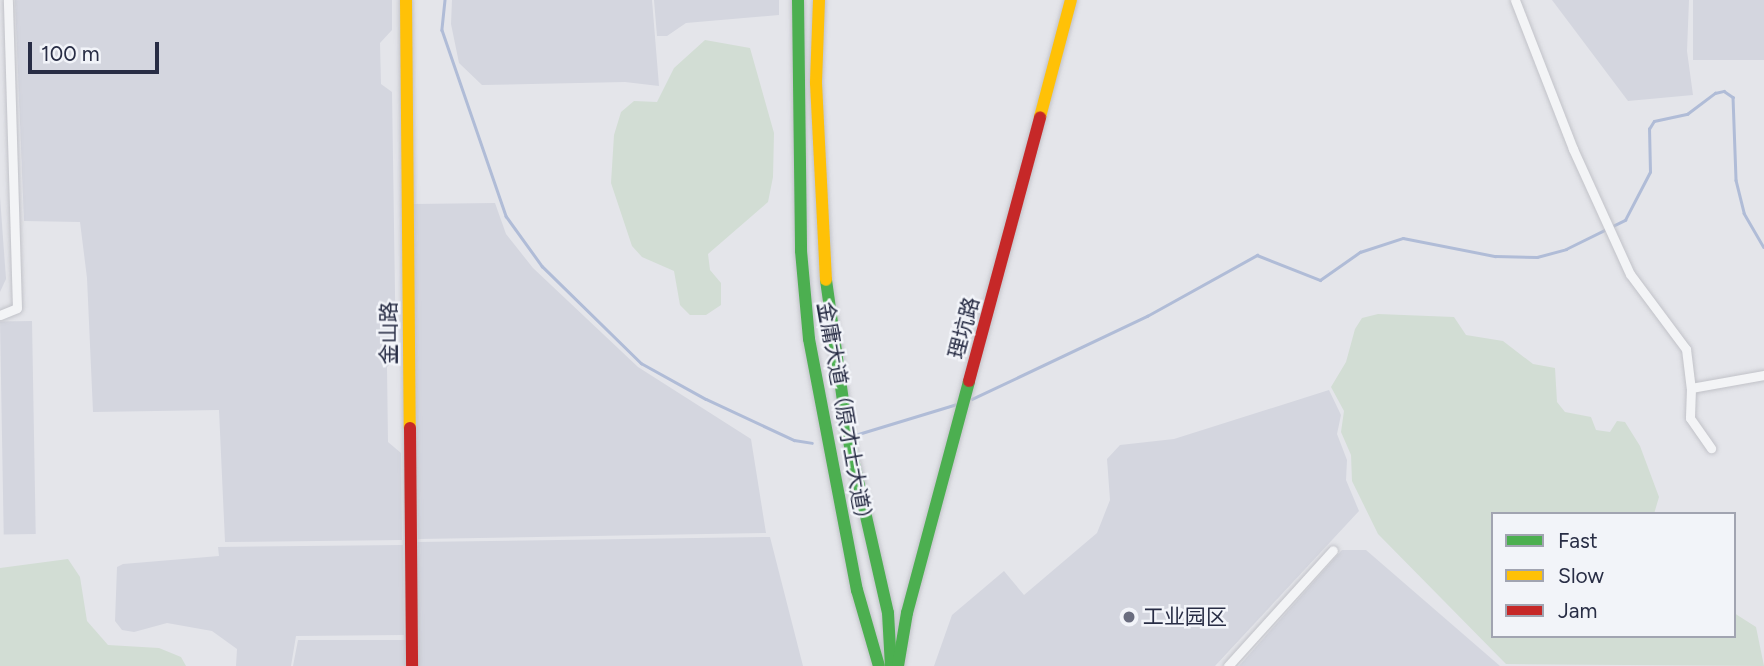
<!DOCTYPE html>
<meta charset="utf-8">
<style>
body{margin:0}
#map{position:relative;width:1764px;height:666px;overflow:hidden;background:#e4e5ea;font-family:Figtree,"Noto Sans SC",sans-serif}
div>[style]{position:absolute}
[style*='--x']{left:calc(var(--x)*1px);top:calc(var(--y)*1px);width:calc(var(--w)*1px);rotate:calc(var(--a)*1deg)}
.built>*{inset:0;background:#d4d6df;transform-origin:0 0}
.green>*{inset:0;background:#d2ddd4}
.stream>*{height:2.5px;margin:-1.25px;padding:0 1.25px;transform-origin:1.25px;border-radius:1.25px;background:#b0bcd7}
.roads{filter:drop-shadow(0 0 2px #c1c2c8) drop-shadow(0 0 2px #c1c2c8)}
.street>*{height:9px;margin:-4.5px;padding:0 4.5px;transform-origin:4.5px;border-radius:4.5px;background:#f3f4f6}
.fast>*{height:12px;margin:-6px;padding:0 6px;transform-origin:6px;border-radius:6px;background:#4caf50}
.slow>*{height:12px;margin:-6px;padding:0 6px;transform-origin:6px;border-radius:6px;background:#ffc107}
.jam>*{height:12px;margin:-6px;padding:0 6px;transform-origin:6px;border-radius:6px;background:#c62828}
.dots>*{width:19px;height:19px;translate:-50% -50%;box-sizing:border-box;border:4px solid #f2f4f9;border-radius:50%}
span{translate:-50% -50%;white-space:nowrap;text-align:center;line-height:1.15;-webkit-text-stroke:5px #f2f4f9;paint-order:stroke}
.street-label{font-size:21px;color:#282d45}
.poi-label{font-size:21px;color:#282d45}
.left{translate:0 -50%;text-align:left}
.legend{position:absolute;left:1491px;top:512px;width:245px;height:126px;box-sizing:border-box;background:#f2f4f9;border:2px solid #a1a4b1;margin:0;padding:9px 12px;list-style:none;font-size:21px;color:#282d45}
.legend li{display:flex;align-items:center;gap:14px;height:35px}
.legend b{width:35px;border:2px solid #a1a4b1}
.scale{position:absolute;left:28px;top:42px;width:131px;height:32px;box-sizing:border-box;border:4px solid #282d45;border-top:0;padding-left:9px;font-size:21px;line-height:24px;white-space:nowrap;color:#282d45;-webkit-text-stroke:5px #f2f4f9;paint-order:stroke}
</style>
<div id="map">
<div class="built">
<i style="clip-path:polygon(15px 0,392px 0,392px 30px,380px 43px,381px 84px,392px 92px,396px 359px,387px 367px,388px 442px,401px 453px,402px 540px,225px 542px,219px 410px,93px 412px,87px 278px,80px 222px,24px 221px)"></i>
<i style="clip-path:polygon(452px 0,652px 0,659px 86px,625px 82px,482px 85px,459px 63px,451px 24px)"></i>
<i style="clip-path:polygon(654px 0,779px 0,779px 15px,686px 23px,667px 36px,657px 36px)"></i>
<i style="clip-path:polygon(1552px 0,1689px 0,1687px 51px,1693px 95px,1628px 101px)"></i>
<i style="left:1693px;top:0;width:71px;height:60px"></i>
<i style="clip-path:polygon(0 197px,6px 279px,0 292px)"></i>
<i style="clip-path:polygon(495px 203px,506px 234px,533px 268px,638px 367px,751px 439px,766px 533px,418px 539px,413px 204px)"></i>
<i style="left:32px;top:321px;width:213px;height:32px;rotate:89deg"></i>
<i style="clip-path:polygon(1329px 390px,1341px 415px,1337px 434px,1347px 460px,1346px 480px,1359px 511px,1215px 666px,934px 666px,952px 615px,1004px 571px,1024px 595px,1097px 533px,1110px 500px,1107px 459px,1120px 445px,1174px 439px)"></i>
<i style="clip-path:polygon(770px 537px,803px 666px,293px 666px,298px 640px,416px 640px,417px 542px)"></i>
<i style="clip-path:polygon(403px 545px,404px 635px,296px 636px,291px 666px,236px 666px,237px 649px,212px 631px,167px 623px,134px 632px,122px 630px,115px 621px,117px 567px,123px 564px,219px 556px,218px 547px)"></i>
<i style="clip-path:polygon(1342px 550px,1366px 550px,1500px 666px,1239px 666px)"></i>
</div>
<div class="green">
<i style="clip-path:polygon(705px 40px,750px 48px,774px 133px,773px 177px,768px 202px,708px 254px,710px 270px,721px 283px,721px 305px,706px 315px,690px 315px,680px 305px,674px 271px,642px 257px,632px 246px,611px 183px,614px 135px,621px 112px,634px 101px,657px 102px,674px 68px)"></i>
<i style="clip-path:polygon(1378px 314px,1454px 317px,1466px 335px,1503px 341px,1533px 364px,1555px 368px,1557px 402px,1565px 412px,1591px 417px,1596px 430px,1610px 432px,1617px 421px,1625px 422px,1640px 446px,1659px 497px,1654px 514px,1493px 514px,1493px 636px,1734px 636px,1734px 613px,1756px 627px,1764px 666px,1506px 664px,1378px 534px,1352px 481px,1351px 455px,1341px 432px,1344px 411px,1331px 387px,1346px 362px,1355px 329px,1362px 318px)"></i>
<i style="clip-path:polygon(68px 559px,80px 577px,87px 621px,108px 645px,159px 648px,181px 657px,186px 666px,0 666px,0 568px)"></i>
</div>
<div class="stream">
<i style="--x:445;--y:0;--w:30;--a:96"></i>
<i style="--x:442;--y:30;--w:197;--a:71"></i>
<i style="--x:506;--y:216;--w:62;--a:54.2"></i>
<i style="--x:542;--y:266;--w:139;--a:44.4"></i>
<i style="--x:641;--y:363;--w:74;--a:29"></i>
<i style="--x:706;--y:399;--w:97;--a:25"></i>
<i style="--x:794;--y:440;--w:18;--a:9"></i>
<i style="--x:972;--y:399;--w:194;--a:-25.4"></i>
<i style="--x:1147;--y:316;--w:126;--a:-29"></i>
<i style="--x:1257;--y:255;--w:68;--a:21.6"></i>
<i style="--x:1320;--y:280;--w:49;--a:-35"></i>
<i style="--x:1360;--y:252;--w:45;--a:-18"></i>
<i style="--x:1403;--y:238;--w:94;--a:11.1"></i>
<i style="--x:1495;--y:256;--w:42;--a:1.4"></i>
<i style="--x:1537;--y:257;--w:30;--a:-15"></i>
<i style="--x:1566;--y:249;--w:66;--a:-26.2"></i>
<i style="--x:1625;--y:220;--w:54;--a:-62.5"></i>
<i style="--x:1650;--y:172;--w:43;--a:-91.3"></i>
<i style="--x:1649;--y:129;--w:9;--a:-58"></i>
<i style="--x:1654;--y:121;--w:34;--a:-12"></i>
<i style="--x:1687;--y:114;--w:35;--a:-37"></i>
<i style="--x:1715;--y:93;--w:9;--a:-13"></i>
<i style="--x:1724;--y:91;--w:11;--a:34"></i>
<i style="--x:1733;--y:97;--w:83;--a:87.9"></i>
<i style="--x:1736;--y:180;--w:34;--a:76"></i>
<i style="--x:1744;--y:213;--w:39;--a:60"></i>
<i style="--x:855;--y:435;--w:107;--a:-16.9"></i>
</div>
<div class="roads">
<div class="street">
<i style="--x:1515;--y:0;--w:160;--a:68.7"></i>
<i style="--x:1573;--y:149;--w:137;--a:65.5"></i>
<i style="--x:1630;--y:274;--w:94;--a:53.3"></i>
<i style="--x:1686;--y:349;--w:39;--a:83"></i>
<i style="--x:1691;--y:388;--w:74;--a:-10.1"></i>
<i style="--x:0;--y:315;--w:18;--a:-22"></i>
<i style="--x:17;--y:308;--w:308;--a:-91.7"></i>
<i style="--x:1691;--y:388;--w:30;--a:92"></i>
<i style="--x:1690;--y:418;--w:37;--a:55"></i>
<i style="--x:1228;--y:666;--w:156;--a:-47.8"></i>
</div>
<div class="fast">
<i style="--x:798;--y:0;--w:251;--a:89.3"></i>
<i style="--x:801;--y:251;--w:88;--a:84.8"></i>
<i style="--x:809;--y:339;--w:256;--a:79.2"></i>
<i style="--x:857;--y:590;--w:79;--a:73.9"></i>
<i style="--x:826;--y:280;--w:159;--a:82"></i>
<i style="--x:848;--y:437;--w:180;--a:77.2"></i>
<i style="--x:888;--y:613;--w:53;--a:86.8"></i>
<i style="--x:898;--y:666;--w:54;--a:-80.4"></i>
<i style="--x:907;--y:613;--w:240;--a:-75"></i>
</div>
<div class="slow">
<i style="--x:406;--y:0;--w:428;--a:89.5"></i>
<i style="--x:819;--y:0;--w:83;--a:92.1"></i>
<i style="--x:816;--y:83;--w:197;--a:87.1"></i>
<i style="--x:1040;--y:117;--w:121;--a:-75.2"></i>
</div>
<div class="jam">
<i style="--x:969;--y:381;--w:273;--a:-74.9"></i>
<i style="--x:410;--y:428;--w:238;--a:89.5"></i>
</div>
</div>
<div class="dots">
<i style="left:1129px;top:617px;background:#6a6d7f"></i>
</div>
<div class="street-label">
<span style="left:964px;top:328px;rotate:-75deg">理坑路</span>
<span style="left:389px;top:333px;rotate:-90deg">金山路</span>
<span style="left:845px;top:416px;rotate:80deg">金庸大道（原才士大道）</span>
</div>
<div class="poi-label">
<span class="left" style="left:1143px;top:617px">工业园区</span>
</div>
<ul class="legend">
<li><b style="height:9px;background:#4caf50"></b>Fast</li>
<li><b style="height:9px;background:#ffc107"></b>Slow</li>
<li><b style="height:9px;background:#c62828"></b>Jam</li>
</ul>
<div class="scale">100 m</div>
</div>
